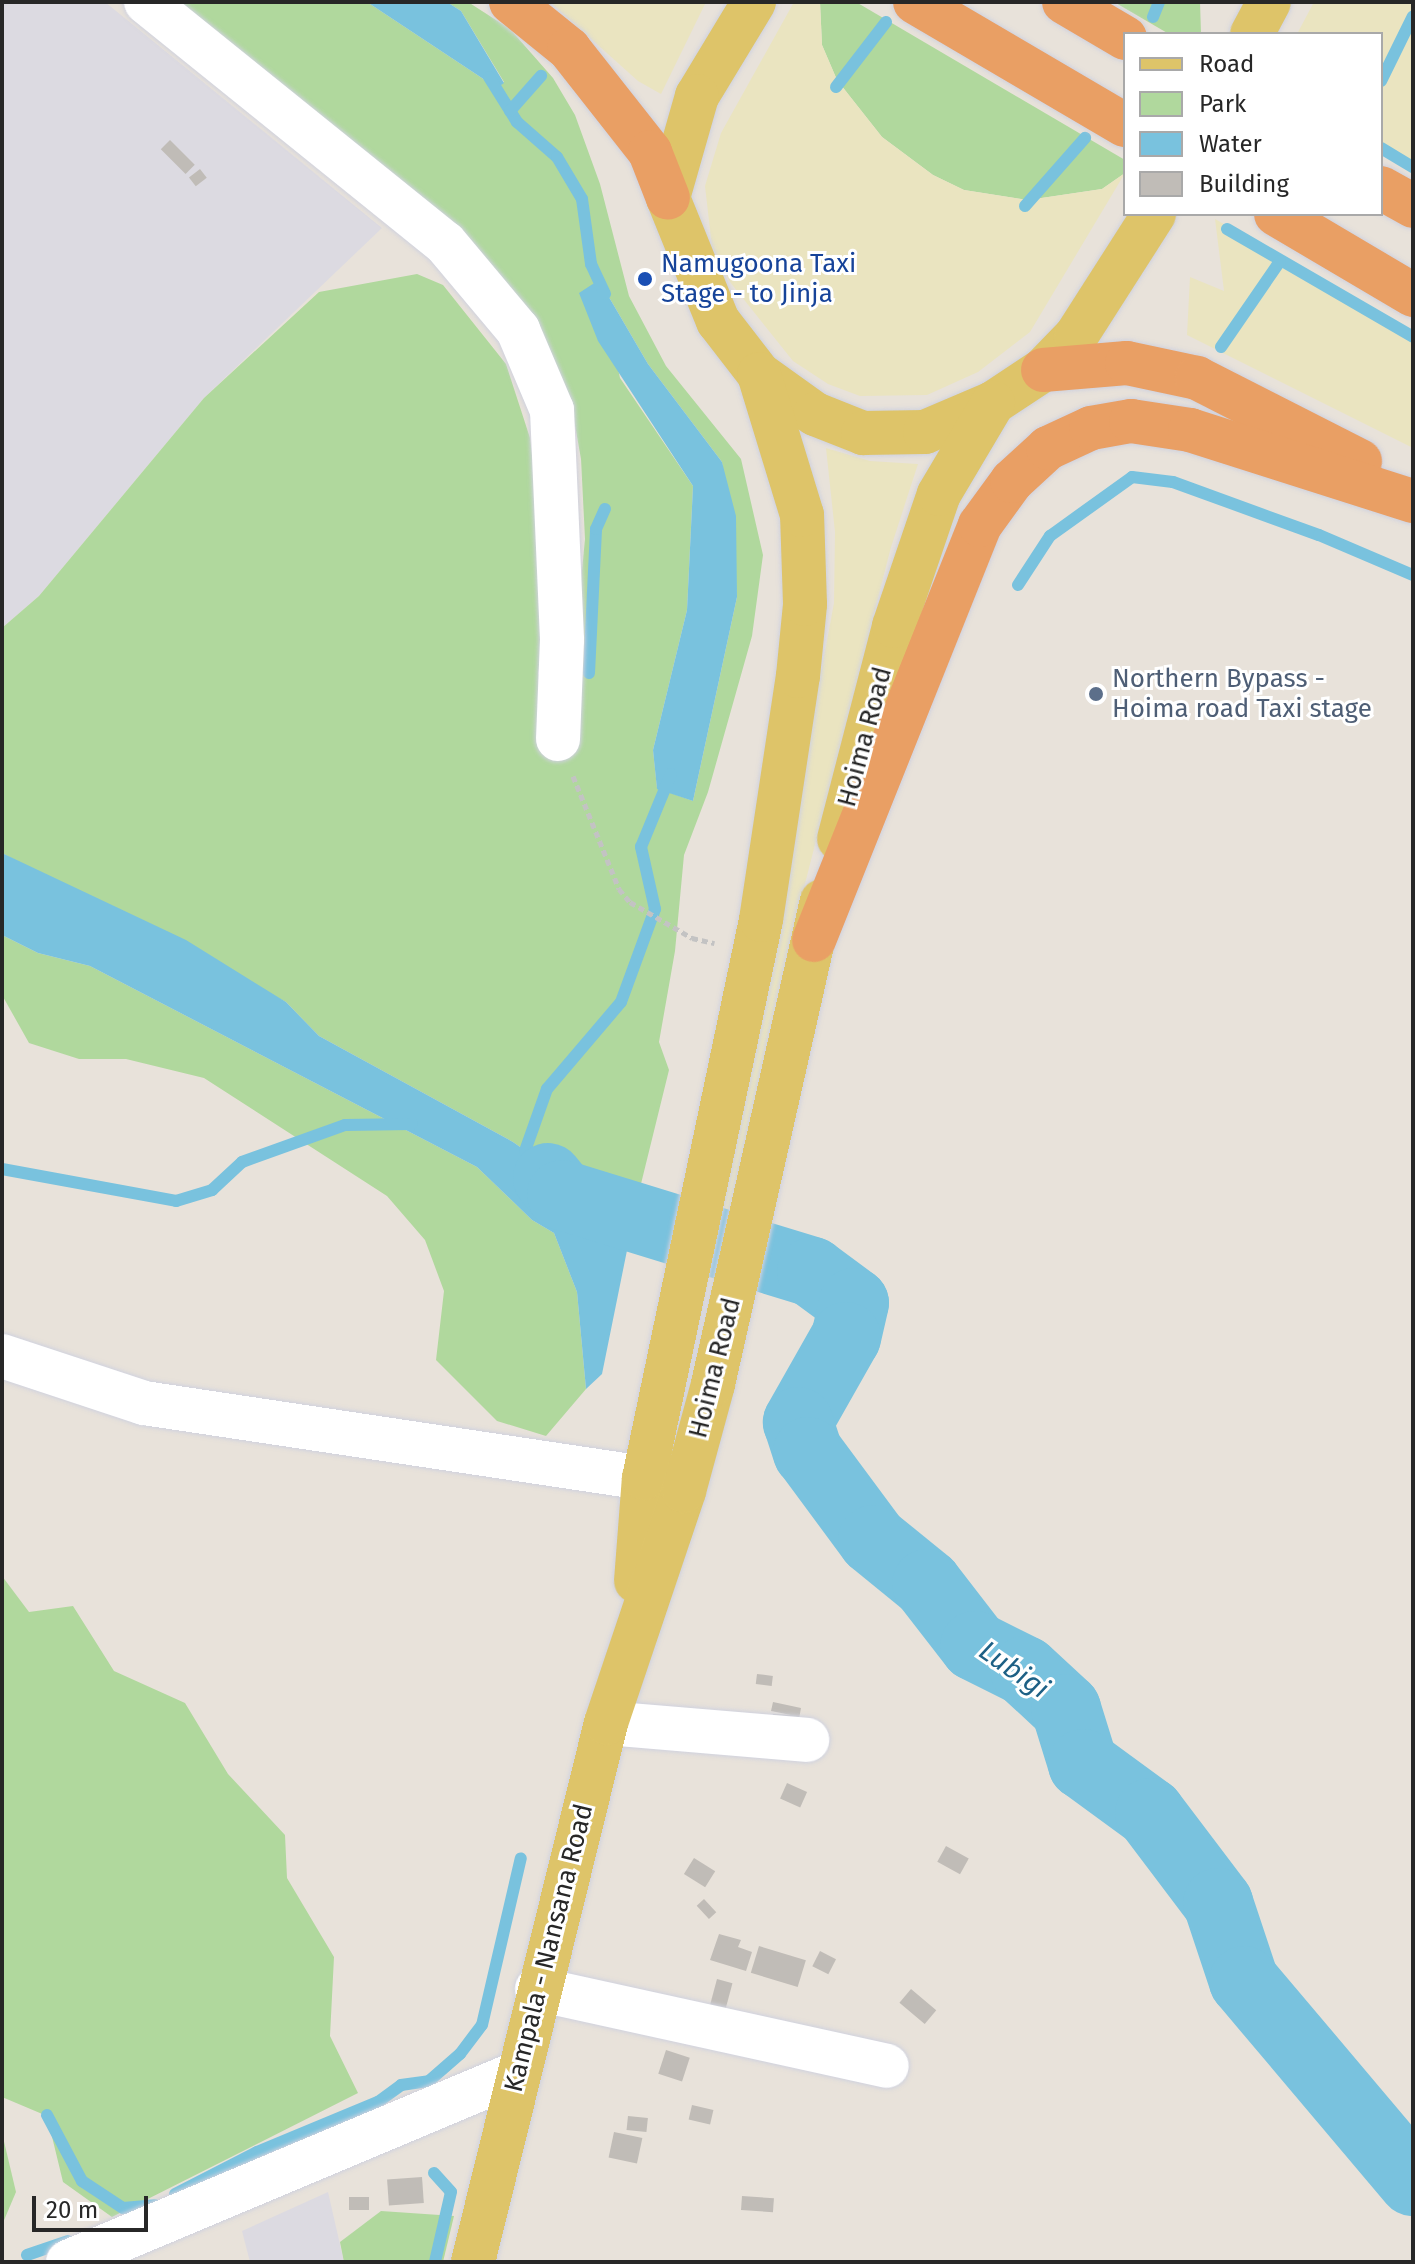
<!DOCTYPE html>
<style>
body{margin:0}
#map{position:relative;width:1415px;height:2264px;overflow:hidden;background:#e8e2da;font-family:"Fira Sans",sans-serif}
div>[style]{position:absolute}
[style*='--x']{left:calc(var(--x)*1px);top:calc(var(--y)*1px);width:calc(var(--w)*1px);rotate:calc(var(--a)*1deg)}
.industrial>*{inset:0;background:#dcdae1}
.green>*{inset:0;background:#b0d89d}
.sand>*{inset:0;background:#eae4c0}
.water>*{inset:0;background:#79c2de}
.stream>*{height:12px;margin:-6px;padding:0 6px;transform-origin:6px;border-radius:6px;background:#79c2de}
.river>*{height:70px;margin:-35px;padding:0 35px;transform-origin:35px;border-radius:35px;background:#79c2de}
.building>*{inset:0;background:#c0bcb7;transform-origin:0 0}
.path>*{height:5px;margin-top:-2.5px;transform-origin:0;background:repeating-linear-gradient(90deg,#c3c3c3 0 6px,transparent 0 10px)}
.roads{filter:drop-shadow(0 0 2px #d0d2de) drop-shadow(0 0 2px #d0d2de)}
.minor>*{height:44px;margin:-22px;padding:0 22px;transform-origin:22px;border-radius:22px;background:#fff}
.major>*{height:44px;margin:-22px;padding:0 22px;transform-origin:22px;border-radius:22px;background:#dec469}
.highway>*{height:44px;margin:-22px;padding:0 22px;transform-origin:22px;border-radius:22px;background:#e99f64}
.dots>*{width:22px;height:22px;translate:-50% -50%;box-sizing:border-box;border:4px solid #fff;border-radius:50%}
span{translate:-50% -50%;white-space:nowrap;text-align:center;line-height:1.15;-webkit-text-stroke:6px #fff;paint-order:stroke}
.transit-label{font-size:26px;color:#164399}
.left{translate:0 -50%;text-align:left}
.service-label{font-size:26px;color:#4e5e75}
.street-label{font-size:26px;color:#272727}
.water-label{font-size:28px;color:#1d6085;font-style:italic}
.frame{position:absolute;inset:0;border:4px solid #272727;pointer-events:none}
.legend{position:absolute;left:1123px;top:32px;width:260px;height:184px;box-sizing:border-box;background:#fff;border:2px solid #a9a9a9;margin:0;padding:10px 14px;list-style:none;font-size:24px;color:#272727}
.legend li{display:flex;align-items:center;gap:16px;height:40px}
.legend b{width:40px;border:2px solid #a9a9a9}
.scale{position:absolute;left:32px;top:2196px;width:116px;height:36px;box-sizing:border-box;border:4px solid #272727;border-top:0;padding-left:10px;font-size:24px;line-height:28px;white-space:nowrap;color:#272727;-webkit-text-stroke:6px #fff;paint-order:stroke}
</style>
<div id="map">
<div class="industrial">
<i style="clip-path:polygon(2px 2px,105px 2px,382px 228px,204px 398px,39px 596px,2px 628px)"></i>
<i style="clip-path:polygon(328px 2192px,344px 2262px,250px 2262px,242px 2231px)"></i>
</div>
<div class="green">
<i style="clip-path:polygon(evenodd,177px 2px,367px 2px,497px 88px,504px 82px,461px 11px,447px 2px,468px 2px,510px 29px,553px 78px,575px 115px,600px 184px,629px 296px,666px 366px,741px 459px,763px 555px,752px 636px,708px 792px,684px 855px,675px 951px,659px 1042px,669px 1070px,638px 1196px,603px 1179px,577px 1187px,513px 1142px,319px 1036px,286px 1002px,2px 853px,2px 628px,39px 596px,204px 398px,319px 292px,417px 274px,443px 285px,506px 364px,530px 438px,541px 526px,546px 622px,538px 674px,570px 697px,585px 539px,581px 459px,575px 425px,542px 343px,177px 2px,599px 280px,648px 364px,722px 462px,737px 597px,693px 801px,657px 788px,653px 750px,687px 610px,693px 486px,620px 378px,599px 280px)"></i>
<i style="clip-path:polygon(820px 2px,856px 2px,1125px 160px,1125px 173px,1102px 189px,1028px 200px,964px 190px,933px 175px,882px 137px,837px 80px,822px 45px)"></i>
<i style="clip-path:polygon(1114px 2px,1200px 2px,1201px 34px,1169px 34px)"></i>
<i style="clip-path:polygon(2px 935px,38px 953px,90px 966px,477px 1167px,532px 1220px,554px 1233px,577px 1292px,586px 1389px,546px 1436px,497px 1421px,436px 1360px,444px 1291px,425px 1240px,387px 1196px,204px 1078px,126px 1059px,79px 1059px,29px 1043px,2px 995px)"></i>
<i style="clip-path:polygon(2px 1576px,29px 1612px,73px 1606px,114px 1671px,185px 1703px,228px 1774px,285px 1835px,287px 1878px,334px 1957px,330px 2036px,358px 2093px,112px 2217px,63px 2182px,47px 2116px,2px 2097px)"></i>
<i style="clip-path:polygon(2px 2133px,16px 2192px,2px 2225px)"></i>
<i style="clip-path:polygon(381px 2211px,454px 2216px,443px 2262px,344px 2262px,340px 2242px)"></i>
</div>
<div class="sand">
<i style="clip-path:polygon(550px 2px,706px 2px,661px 94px,638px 81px)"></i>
<i style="clip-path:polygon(794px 2px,820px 2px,822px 45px,837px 80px,882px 137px,933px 175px,964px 190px,1028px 200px,1102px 189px,1125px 173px,1030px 332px,978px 372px,927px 395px,860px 396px,828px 384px,793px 361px,730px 282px,712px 247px,705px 186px,721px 133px)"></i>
<i style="clip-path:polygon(1314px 2px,1413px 2px,1413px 172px,1381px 153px,1381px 34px,1297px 34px)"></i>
<i style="clip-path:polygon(1215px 219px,1413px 334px,1413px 448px,1187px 335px,1190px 277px,1224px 291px)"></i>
<i style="clip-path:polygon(826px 448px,870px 461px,918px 464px,891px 547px,785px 962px,728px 1216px,719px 1219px,834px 603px,835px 532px)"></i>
</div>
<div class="water">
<i style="clip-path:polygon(367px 2px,447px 2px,461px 11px,504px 83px,497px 88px)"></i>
<i style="clip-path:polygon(599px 280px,648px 364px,722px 462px,736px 516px,737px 597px,693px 801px,657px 789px,653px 750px,687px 610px,693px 486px,598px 341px,579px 293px)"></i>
<i style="clip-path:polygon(2px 853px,186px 940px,286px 1002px,319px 1036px,513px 1142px,577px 1187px,603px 1179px,638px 1196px,602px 1374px,586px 1389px,577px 1292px,554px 1233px,532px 1220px,477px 1167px,90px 966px,38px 953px,2px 935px)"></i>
</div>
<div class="stream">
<i style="--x:1153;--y:17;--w:16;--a:-68"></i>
<i style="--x:489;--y:77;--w:53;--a:58.1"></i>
<i style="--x:517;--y:122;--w:53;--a:41.2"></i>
<i style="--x:557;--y:157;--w:49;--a:59.2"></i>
<i style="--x:582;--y:199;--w:66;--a:82.1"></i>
<i style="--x:591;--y:264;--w:33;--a:65"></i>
<i style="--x:1381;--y:81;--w:72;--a:-63.8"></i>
<i style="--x:836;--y:87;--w:82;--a:-52.4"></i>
<i style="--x:510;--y:111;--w:47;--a:-48.5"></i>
<i style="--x:1381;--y:148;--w:37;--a:31"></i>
<i style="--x:1025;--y:206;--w:91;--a:-48.6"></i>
<i style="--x:1227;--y:229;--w:215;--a:30.1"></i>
<i style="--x:1221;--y:347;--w:104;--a:-55.5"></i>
<i style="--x:1018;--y:585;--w:59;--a:-56.9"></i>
<i style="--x:1050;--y:536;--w:101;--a:-35.7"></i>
<i style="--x:1132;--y:477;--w:41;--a:7"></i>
<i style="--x:1173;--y:482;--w:155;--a:20"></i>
<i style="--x:1319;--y:535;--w:102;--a:23.1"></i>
<i style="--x:589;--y:673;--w:144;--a:-87.2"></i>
<i style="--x:596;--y:529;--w:22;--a:-66"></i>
<i style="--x:525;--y:1151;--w:66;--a:-70.5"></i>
<i style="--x:547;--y:1089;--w:114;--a:-49.6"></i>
<i style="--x:621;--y:1002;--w:99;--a:-69.9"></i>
<i style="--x:655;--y:909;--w:64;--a:-102.7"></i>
<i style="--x:641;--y:847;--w:79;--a:-67.7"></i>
<i style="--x:2;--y:1169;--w:177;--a:10.4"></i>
<i style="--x:176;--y:1201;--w:38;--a:-17"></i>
<i style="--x:212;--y:1190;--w:41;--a:-43"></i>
<i style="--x:242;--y:1162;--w:109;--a:-19.8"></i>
<i style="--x:345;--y:1125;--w:67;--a:-0.9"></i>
<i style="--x:47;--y:2115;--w:75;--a:62.1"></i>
<i style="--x:82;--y:2181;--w:49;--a:33.4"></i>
<i style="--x:123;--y:2208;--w:32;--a:-5"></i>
<i style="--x:434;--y:2173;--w:25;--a:48"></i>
<i style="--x:451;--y:2192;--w:72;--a:102.9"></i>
<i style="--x:175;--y:2194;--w:92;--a:-27.1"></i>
<i style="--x:257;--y:2152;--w:131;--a:-22.5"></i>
<i style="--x:378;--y:2102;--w:29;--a:-36"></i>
<i style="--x:401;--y:2085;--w:28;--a:-8"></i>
<i style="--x:429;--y:2081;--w:41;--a:-41.1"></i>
<i style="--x:460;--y:2054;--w:36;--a:-53"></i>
<i style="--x:482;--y:2025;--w:171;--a:-76.9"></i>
<i style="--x:27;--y:2255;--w:43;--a:-18.9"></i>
</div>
<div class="river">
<i style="--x:548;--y:1178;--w:22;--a:51"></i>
<i style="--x:562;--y:1195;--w:262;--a:17.1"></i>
<i style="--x:812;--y:1272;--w:52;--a:36.4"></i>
<i style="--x:854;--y:1303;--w:35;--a:103"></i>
<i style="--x:846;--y:1337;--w:98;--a:119.5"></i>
<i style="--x:798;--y:1422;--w:32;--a:72"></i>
<i style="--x:808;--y:1452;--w:109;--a:53.5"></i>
<i style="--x:873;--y:1540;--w:70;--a:39.2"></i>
<i style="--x:927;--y:1584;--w:78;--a:52.3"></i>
<i style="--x:975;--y:1646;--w:56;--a:26.6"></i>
<i style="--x:1025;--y:1671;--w:56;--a:42.8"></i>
<i style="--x:1066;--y:1709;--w:58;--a:72.8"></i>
<i style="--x:1083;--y:1764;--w:83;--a:36.2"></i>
<i style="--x:1150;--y:1813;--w:113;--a:52.9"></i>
<i style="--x:1218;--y:1903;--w:82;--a:71.6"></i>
<i style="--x:1244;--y:1981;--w:262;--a:49.8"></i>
</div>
<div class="building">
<i style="left:170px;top:140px;width:35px;height:13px;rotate:45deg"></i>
<i style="left:200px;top:169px;width:11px;height:14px;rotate:52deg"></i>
<i style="left:757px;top:1674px;width:16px;height:10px;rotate:7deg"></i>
<i style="clip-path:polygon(773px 1702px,801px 1708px,797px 1730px,770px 1726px,773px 1714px,791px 1715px,771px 1711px)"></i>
<i style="left:787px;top:1783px;width:22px;height:17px;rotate:24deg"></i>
<i style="left:946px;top:1846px;width:26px;height:18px;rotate:29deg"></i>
<i style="left:694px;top:1858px;width:25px;height:19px;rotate:32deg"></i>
<i style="left:704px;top:1899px;width:18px;height:10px;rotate:47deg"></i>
<i style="clip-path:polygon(719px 1934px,741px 1940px,738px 1947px,752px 1952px,746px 1971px,710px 1960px)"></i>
<i style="left:759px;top:1946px;width:49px;height:28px;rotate:17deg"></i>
<i style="left:820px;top:1951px;width:18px;height:17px;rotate:27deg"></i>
<i style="left:717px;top:1979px;width:16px;height:29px;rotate:15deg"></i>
<i style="left:911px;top:1989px;width:33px;height:18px;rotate:40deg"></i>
<i style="left:666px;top:2050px;width:25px;height:25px;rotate:18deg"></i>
<i style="left:692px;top:2105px;width:22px;height:15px;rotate:13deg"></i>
<i style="left:628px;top:2116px;width:20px;height:14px;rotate:6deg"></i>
<i style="left:614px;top:2132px;width:29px;height:26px;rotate:12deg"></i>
<i style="left:422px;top:2177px;width:26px;height:35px;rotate:86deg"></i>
<i style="left:742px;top:2196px;width:32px;height:14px;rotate:4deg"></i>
<i style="left:349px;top:2197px;width:20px;height:13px"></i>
</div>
<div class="path">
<i style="--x:573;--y:776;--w:122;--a:67.8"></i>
<i style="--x:619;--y:889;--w:17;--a:50"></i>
<i style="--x:630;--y:902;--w:72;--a:30.1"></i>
<i style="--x:692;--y:938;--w:23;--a:13"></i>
</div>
<div class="roads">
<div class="minor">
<i style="--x:146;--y:2;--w:384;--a:38.9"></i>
<i style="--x:445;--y:243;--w:114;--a:50"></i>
<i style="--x:518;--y:330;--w:87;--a:67"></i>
<i style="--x:552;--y:410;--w:230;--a:87.5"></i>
<i style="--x:562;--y:640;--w:99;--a:92.3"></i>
<i style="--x:2;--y:1356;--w:150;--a:18.3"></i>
<i style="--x:144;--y:1403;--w:506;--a:8.53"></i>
<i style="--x:606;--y:1723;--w:202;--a:4.8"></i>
<i style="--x:537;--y:1989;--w:358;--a:12.4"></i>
<i style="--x:68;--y:2262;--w:486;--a:-22.8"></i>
</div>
<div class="major">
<i style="--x:754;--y:2;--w:110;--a:121.2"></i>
<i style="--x:697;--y:96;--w:106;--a:105.9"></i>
<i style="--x:668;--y:198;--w:133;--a:67.9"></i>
<i style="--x:718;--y:321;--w:67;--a:52.3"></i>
<i style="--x:759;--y:374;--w:69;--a:35.5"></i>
<i style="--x:815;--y:414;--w:52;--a:21.6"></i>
<i style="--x:863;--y:433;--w:62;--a:-0.9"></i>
<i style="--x:925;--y:432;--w:74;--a:-23.1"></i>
<i style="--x:993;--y:403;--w:60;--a:-33.4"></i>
<i style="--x:1043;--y:370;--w:47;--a:-45.9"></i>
<i style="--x:1076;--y:336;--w:145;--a:-57.4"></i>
<i style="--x:1252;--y:34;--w:36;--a:-62"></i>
<i style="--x:839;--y:839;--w:220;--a:-75.5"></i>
<i style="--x:894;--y:626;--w:139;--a:-71.2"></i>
<i style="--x:939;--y:494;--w:106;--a:-59.3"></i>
<i style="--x:636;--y:1581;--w:103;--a:-85.6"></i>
<i style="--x:644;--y:1478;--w:570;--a:-78.16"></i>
<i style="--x:761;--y:920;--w:247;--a:-81.4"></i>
<i style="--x:798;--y:676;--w:72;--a:-84.4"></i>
<i style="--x:805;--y:604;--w:89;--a:-91.9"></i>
<i style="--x:802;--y:515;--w:147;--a:-107"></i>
<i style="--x:473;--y:2262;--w:555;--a:-76.14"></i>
<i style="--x:606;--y:1723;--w:245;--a:-71.4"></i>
<i style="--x:684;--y:1491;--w:111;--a:-74.8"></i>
<i style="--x:713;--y:1384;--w:495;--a:-77.3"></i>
</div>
<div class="highway">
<i style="--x:511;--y:2;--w:75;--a:39"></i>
<i style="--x:569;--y:49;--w:131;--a:51.8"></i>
<i style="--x:650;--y:152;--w:49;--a:68.6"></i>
<i style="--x:915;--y:2;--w:243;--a:30.4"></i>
<i style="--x:1064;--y:2;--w:71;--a:30.5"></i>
<i style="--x:1381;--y:188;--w:37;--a:29"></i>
<i style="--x:1276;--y:214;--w:159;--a:30.6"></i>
<i style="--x:1043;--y:370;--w:84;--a:-4.8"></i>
<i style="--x:1127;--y:363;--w:72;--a:12.1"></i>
<i style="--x:1197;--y:378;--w:183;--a:27"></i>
<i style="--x:814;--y:940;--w:447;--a:-68.2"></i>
<i style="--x:980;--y:525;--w:54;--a:-54"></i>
<i style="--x:1012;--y:481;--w:49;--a:-42.5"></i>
<i style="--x:1048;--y:448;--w:47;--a:-24.9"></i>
<i style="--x:1091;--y:428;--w:41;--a:-9.9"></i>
<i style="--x:1131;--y:421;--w:60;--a:8.7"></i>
<i style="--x:1190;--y:430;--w:234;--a:17.7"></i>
</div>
</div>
<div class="dots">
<i style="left:645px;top:279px;background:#1a4fb4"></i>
<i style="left:1096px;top:694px;background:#5c6f8a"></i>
</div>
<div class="transit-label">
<span class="left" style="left:661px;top:279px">Namugoona Taxi<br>Stage - to Jinja</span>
</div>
<div class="service-label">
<span class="left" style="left:1112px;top:694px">Northern Bypass -<br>Hoima road Taxi stage</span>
</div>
<div class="street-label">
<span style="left:865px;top:737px;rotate:-75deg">Hoima Road</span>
<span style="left:715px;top:1368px;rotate:-76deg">Hoima Road</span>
<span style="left:549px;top:1948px;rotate:-76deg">Kampala - Nansana Road</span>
</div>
<div class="water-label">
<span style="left:1014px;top:1670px;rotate:35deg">Lubigi</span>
</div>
<div class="frame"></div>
<ul class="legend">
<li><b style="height:10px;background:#dec469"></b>Road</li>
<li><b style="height:22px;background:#b0d89d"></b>Park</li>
<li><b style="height:22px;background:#79c2de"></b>Water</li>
<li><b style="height:22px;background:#c0bcb7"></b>Building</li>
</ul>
<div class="scale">20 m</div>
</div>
